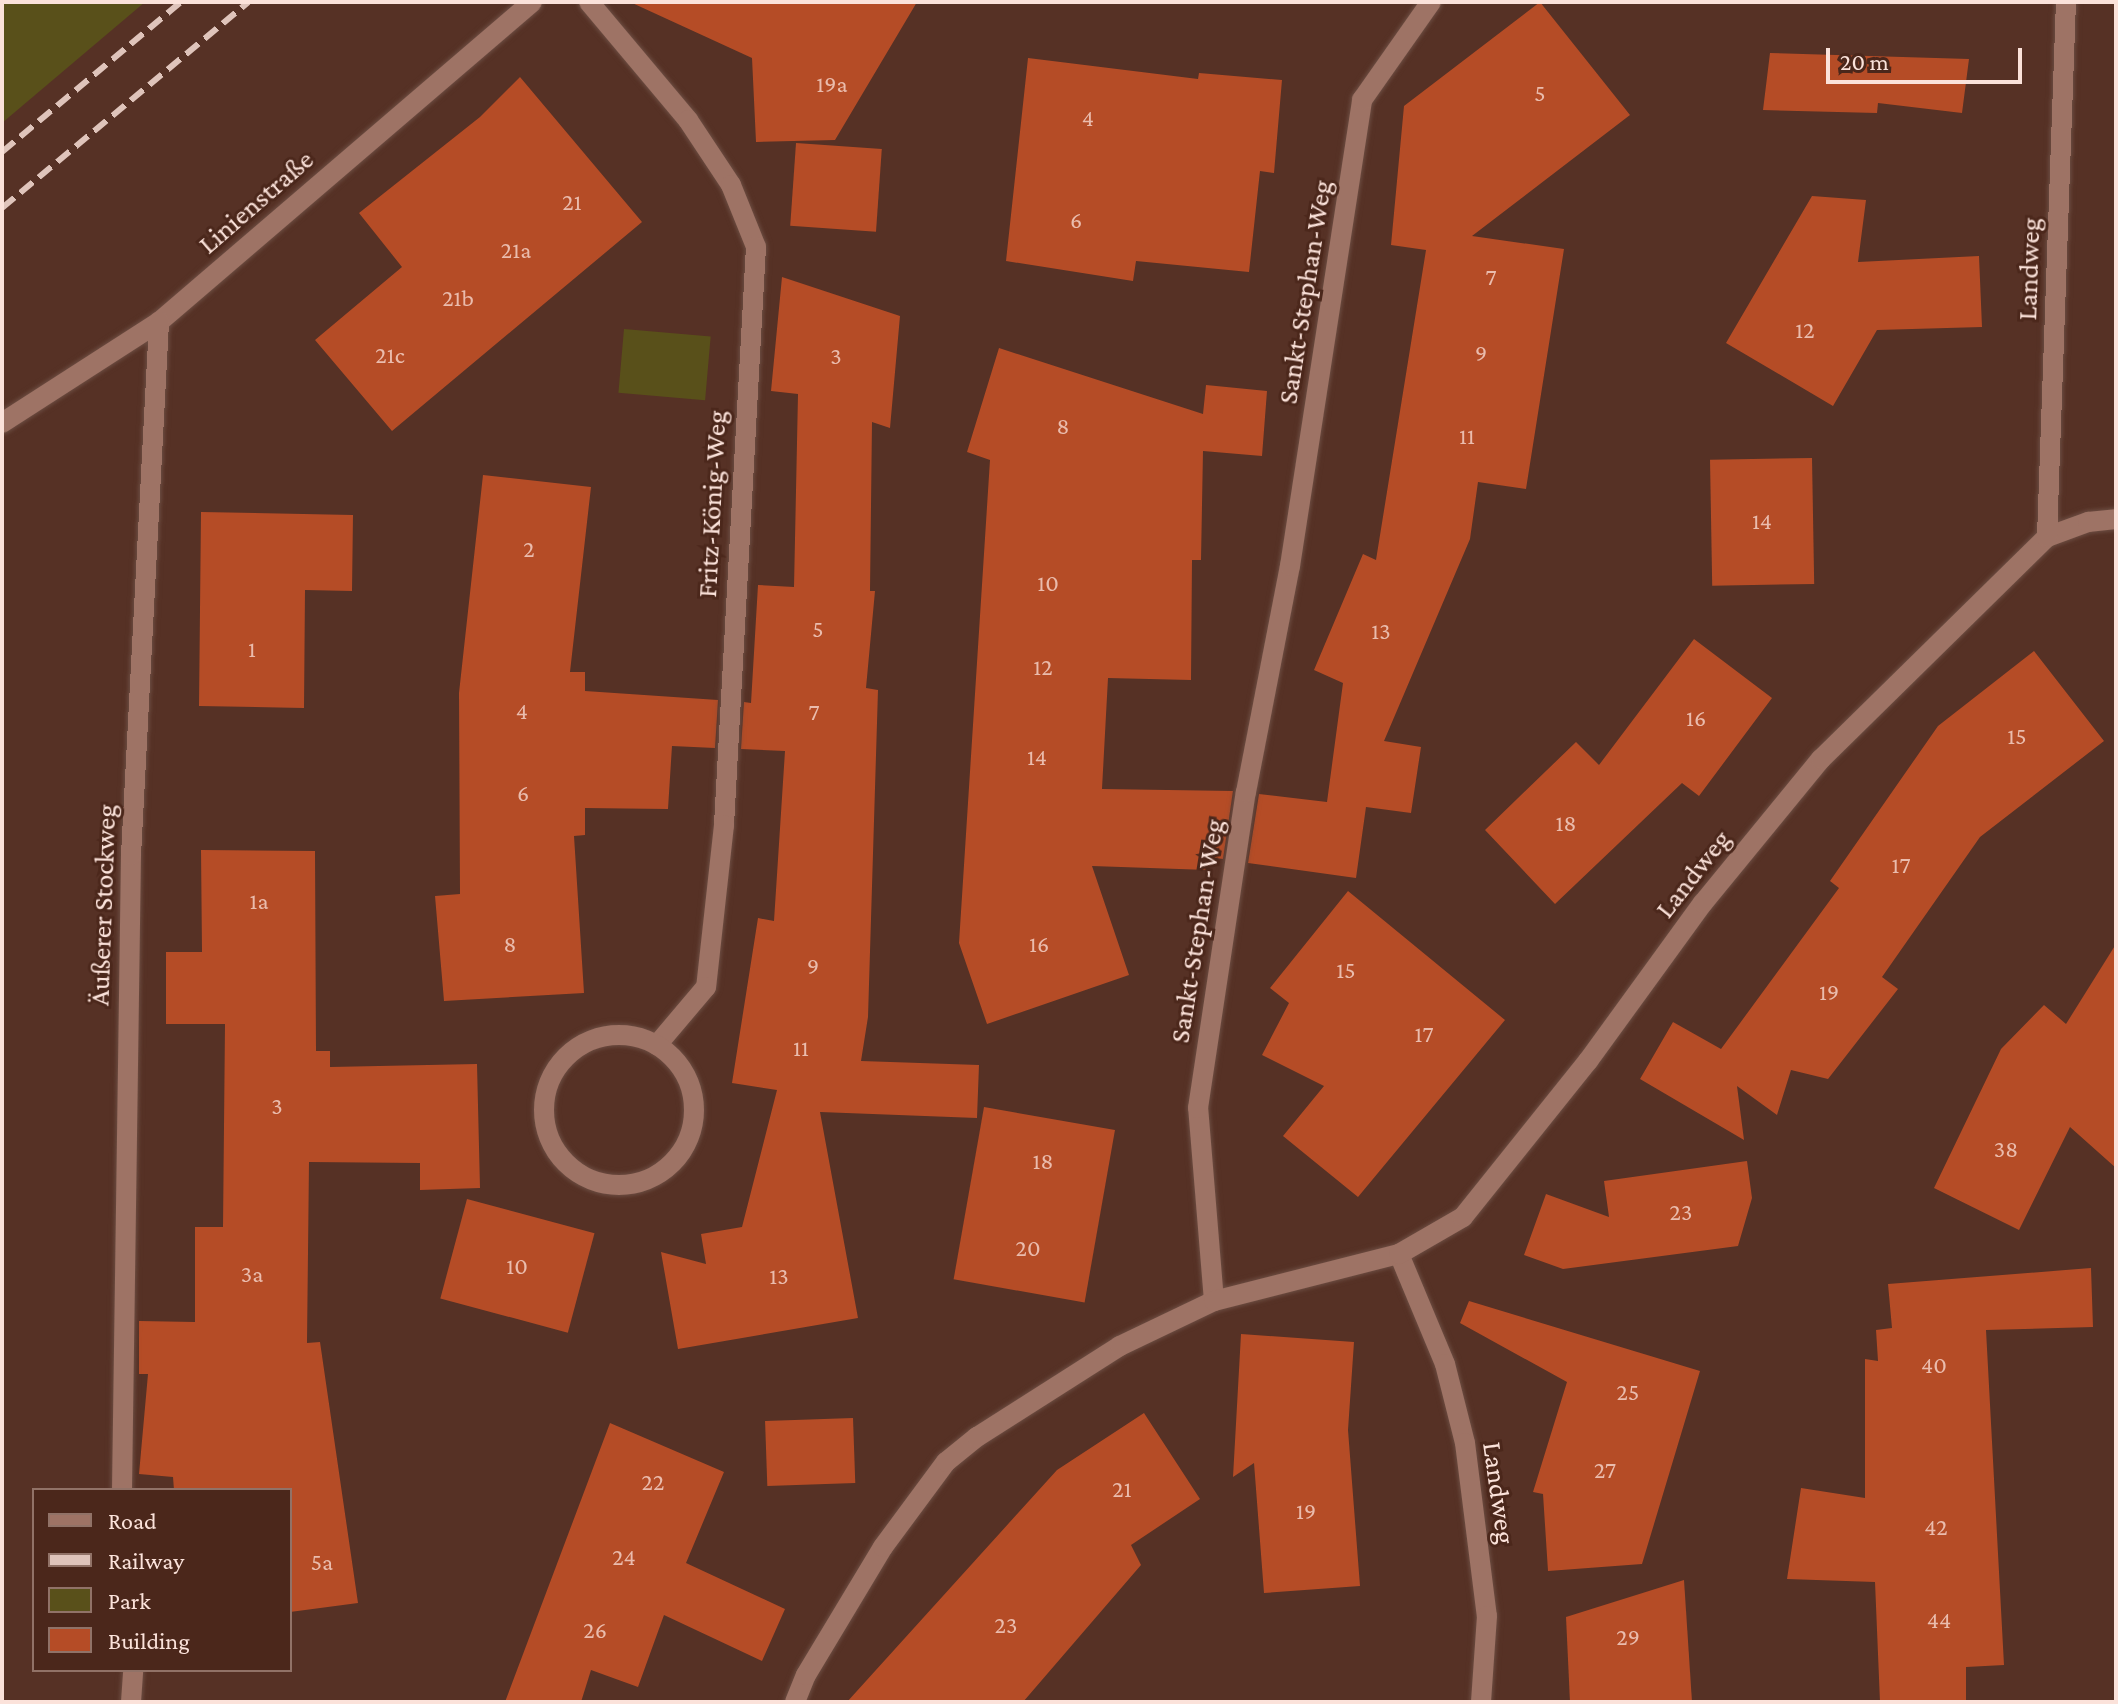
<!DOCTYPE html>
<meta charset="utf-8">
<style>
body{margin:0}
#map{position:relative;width:2118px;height:1704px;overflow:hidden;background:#563125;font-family:"Crimson Pro",serif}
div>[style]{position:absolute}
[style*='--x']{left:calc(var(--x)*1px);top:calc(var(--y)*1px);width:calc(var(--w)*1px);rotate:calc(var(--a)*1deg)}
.green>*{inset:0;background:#59501a;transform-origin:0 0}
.building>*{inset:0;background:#b54c26;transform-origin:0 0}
.roads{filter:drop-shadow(0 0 2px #6c4d42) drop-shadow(0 0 2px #6c4d42)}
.minor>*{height:20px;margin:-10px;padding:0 10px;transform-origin:10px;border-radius:10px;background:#9e7365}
.minor>.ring{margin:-10px;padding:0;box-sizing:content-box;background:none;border:20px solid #9e7365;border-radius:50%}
.rail>*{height:6px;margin-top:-3px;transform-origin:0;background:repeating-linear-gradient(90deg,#dfc4bb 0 16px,transparent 0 24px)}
span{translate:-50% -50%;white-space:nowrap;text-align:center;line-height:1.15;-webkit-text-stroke:6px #4b271b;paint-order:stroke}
.number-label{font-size:24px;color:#eabcad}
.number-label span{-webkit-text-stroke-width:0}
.street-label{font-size:28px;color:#fbe2da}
.frame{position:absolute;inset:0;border:4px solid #fbe2da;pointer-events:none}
.legend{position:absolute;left:32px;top:1488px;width:260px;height:184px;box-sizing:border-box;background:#4b271b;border:2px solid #917267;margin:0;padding:10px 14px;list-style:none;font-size:24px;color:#fbe2da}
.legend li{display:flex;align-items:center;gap:16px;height:40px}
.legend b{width:40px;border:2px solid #917267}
.scale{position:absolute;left:1826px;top:48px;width:196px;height:36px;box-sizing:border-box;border:4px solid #fbe2da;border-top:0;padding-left:10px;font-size:24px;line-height:28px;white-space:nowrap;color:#fbe2da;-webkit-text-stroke:6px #4b271b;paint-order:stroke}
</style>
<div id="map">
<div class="green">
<i style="clip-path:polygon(2px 2px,145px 2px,2px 123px)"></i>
<i style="left:624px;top:329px;width:87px;height:64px;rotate:5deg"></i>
</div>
<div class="building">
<i style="clip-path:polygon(630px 2px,917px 2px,835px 140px,756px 142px,752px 58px)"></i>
<i style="clip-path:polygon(1540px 2px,1630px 115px,1472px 236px,1564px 249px,1526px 489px,1478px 482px,1470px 539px,1384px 741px,1421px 747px,1411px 813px,1366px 807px,1356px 878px,1248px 863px,1259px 794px,1327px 802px,1343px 683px,1314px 670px,1363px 554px,1376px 560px,1426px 250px,1391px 245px,1404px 106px)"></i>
<i style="clip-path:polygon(1770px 53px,1969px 59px,1962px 113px,1878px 103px,1877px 113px,1763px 110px)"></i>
<i style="clip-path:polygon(1028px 58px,1198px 79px,1199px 73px,1282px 80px,1274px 173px,1260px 171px,1249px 272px,1136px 261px,1133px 281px,1006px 261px)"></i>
<i style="clip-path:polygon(520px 77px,642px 222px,392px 431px,315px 340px,402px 267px,359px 213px,480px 117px)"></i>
<i style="left:796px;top:143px;width:86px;height:83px;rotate:4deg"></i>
<i style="clip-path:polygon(1812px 196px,1866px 200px,1858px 262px,1979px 256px,1982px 327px,1877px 330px,1833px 406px,1726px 343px)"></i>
<i style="clip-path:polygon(782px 277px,900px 316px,890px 428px,872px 422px,870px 591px,875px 591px,866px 688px,878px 690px,868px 1017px,861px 1061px,979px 1065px,977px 1118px,820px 1112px,858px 1318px,678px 1349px,661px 1252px,706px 1264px,701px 1234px,742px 1227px,777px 1090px,732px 1083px,758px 918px,774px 921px,785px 751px,741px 749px,744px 702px,751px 703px,758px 585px,794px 587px,798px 394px,771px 391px)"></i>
<i style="clip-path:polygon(999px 348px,1203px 414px,1206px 385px,1267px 391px,1262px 456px,1203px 451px,1201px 560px,1192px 560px,1191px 680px,1108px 678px,1102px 789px,1233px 791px,1223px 859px,1208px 857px,1208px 870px,1092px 866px,1129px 975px,987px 1024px,959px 943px,990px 460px,967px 452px)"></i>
<i style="left:1812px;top:458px;width:126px;height:102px;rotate:89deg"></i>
<i style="clip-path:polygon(483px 475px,591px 487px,570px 672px,585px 672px,585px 691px,718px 700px,715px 748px,672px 746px,668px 809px,585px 808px,585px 835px,574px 836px,584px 993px,444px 1001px,435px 896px,460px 894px,459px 693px)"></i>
<i style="clip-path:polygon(201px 512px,353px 515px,352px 591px,305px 590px,304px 708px,199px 706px)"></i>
<i style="clip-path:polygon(1694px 639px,1772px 698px,1699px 796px,1682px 783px,1555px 904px,1485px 830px,1576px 742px,1599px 765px)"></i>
<i style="clip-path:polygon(2034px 651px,2104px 741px,1980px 837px,1882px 977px,1898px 989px,1828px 1079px,1791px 1070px,1777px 1115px,1737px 1086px,1744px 1140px,1640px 1079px,1673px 1022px,1721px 1049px,1839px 888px,1830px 881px,1938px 726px)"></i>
<i style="clip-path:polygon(201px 850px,315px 851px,316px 1051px,330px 1051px,330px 1067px,477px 1064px,480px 1188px,420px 1190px,420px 1163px,309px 1162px,307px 1343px,320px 1342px,358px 1603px,290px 1612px,290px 1490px,174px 1490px,173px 1477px,139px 1474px,148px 1374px,139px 1374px,139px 1321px,195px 1322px,195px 1227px,223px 1227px,225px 1024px,166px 1024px,166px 952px,202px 952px)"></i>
<i style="clip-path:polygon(1348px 891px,1505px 1020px,1358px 1197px,1283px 1136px,1324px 1086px,1262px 1055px,1289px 1003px,1270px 988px)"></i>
<i style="clip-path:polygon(2116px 944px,2116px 1168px,2070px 1127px,2019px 1230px,1934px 1188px,2001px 1049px,2044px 1005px,2066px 1024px)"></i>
<i style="left:984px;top:1107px;width:133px;height:175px;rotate:10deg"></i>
<i style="clip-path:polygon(1747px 1161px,1752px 1198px,1738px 1246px,1563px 1269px,1524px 1255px,1546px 1194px,1609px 1217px,1604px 1181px)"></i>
<i style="left:467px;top:1199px;width:132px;height:103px;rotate:15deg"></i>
<i style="clip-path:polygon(2091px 1268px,2093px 1327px,1986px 1330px,2004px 1665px,1966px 1667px,1966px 1702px,1880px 1702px,1875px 1582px,1787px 1579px,1801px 1488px,1865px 1498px,1865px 1359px,1878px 1361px,1876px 1330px,1892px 1328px,1888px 1284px)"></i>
<i style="clip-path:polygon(1469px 1301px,1700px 1371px,1642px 1564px,1548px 1571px,1543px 1494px,1533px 1492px,1567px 1382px,1460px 1323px)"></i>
<i style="clip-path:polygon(1241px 1334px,1354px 1342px,1348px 1430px,1360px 1586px,1264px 1593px,1254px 1463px,1233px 1477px)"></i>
<i style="clip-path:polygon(1144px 1413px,1200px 1499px,1131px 1545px,1141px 1565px,1023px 1702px,847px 1702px,1057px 1470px)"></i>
<i style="left:853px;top:1418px;width:65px;height:88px;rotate:88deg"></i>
<i style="clip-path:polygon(610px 1423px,724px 1472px,686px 1563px,785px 1609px,762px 1661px,664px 1615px,638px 1687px,591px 1670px,581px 1702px,505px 1702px)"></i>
<i style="clip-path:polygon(1684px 1580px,1692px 1702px,1570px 1702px,1566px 1617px)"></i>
</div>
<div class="roads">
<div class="minor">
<i style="--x:589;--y:2;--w:154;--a:50"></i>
<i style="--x:688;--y:120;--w:78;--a:56.5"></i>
<i style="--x:731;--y:185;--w:67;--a:68"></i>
<i style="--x:756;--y:247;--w:579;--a:93.17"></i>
<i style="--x:724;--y:825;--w:163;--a:96.3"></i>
<i style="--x:706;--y:987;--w:76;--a:130.2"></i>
<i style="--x:2;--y:423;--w:187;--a:-32.8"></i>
<i style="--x:159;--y:322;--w:491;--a:-40.6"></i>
<i style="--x:2047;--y:537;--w:44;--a:-20.1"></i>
<i style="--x:2088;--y:522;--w:28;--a:-6"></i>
<i class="ring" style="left:544px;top:1035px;width:130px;height:130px"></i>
<i style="--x:1399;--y:1254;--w:119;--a:67.3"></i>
<i style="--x:1445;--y:1364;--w:81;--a:75.8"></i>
<i style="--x:1465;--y:1443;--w:174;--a:82.8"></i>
<i style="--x:1487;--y:1616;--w:86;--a:94"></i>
<i style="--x:1214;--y:1301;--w:194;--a:-94.7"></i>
<i style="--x:1198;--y:1108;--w:320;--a:-81.4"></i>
<i style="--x:1246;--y:792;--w:230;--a:-79"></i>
<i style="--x:1290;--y:566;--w:472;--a:-81.2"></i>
<i style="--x:1362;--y:100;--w:120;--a:-54.9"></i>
<i style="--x:122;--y:1490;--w:635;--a:-89.19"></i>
<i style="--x:131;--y:855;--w:534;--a:-86.99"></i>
<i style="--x:131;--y:1702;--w:32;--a:-86"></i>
<i style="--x:795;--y:1702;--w:29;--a:-68"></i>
<i style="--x:806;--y:1675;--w:149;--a:-59"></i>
<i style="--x:883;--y:1547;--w:106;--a:-53.5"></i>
<i style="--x:946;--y:1462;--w:40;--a:-39"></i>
<i style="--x:977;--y:1437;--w:169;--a:-32.5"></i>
<i style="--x:1120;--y:1346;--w:104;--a:-25.6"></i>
<i style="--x:1214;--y:1301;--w:191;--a:-14.3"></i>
<i style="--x:1399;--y:1254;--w:74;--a:-30"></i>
<i style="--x:1463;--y:1217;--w:200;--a:-51.3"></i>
<i style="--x:1588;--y:1061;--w:195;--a:-54"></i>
<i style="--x:1703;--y:903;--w:186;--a:-50.7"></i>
<i style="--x:1821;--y:759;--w:317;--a:-44.5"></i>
<i style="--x:2047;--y:537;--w:535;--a:-87.97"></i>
</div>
</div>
<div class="rail">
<i style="--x:2;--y:152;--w:234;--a:-40"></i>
<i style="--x:2;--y:208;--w:321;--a:-39.9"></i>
</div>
<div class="number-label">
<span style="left:832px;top:84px">19a</span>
<span style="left:1540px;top:93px">5</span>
<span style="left:1088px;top:118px">4</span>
<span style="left:572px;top:202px">21</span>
<span style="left:1076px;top:220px">6</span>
<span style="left:516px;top:250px">21a</span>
<span style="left:1491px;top:277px">7</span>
<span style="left:458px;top:298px">21b</span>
<span style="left:1805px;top:330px">12</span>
<span style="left:1481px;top:353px">9</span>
<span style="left:390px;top:355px">21c</span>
<span style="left:836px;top:356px">3</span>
<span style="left:1063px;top:426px">8</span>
<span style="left:1467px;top:436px">11</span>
<span style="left:1762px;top:521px">14</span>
<span style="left:529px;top:549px">2</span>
<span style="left:1048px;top:583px">10</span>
<span style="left:818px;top:629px">5</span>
<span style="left:1381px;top:631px">13</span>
<span style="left:252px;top:649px">1</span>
<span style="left:1043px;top:667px">12</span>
<span style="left:522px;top:711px">4</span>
<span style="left:814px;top:712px">7</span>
<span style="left:1696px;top:718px">16</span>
<span style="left:2017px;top:736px">15</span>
<span style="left:1037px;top:757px">14</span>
<span style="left:523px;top:793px">6</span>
<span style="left:1566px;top:823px">18</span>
<span style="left:1901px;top:865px">17</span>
<span style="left:259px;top:901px">1a</span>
<span style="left:510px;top:944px">8</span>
<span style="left:1039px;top:944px">16</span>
<span style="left:813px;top:966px">9</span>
<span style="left:1346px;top:970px">15</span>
<span style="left:1829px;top:992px">19</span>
<span style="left:1424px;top:1034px">17</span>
<span style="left:801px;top:1048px">11</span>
<span style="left:277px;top:1106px">3</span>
<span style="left:2006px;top:1149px">38</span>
<span style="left:1043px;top:1161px">18</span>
<span style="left:1681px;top:1212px">23</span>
<span style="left:1028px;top:1248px">20</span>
<span style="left:517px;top:1266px">10</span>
<span style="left:252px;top:1274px">3a</span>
<span style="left:779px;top:1276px">13</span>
<span style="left:1934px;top:1365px">40</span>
<span style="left:1628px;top:1392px">25</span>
<span style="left:1605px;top:1470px">27</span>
<span style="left:653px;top:1482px">22</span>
<span style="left:1122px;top:1489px">21</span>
<span style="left:1306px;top:1511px">19</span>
<span style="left:1936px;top:1527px">42</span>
<span style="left:624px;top:1557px">24</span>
<span style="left:322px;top:1562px">5a</span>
<span style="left:1939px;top:1620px">44</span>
<span style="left:1006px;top:1625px">23</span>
<span style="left:595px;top:1630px">26</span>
<span style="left:1628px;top:1637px">29</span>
</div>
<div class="street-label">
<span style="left:256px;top:202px;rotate:-41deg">Linienstraße</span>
<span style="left:2029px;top:269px;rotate:-88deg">Landweg</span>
<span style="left:1305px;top:292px;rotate:-81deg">Sankt-Stephan-Weg</span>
<span style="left:712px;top:504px;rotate:-87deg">Fritz-König-Weg</span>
<span style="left:1693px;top:874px;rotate:-52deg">Landweg</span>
<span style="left:103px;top:905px;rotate:-88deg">Äußerer Stockweg</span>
<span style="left:1197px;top:931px;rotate:-81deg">Sankt-Stephan-Weg</span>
<span style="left:1499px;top:1493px;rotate:82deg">Landweg</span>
</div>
<div class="frame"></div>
<ul class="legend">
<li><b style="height:10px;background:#9e7365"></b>Road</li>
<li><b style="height:10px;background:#dfc4bb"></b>Railway</li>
<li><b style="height:22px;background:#59501a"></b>Park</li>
<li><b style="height:22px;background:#b54c26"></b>Building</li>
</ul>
<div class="scale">20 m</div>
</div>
